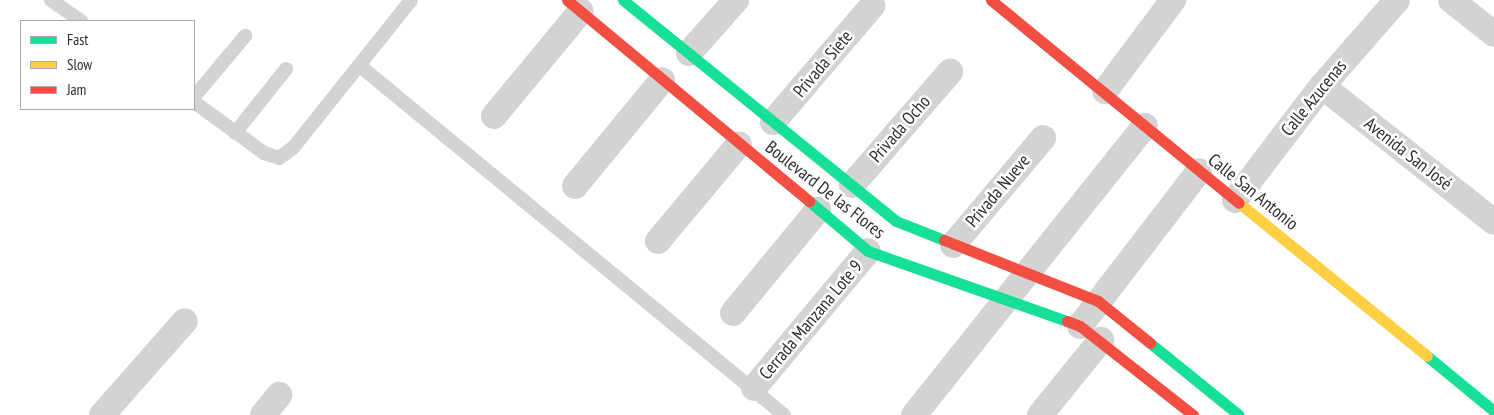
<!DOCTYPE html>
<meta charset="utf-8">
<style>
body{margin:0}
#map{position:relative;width:1494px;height:415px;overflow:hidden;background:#fff;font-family:"PT Sans Narrow",sans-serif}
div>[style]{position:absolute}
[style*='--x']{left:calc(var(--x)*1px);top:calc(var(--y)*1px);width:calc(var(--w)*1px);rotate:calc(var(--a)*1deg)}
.lane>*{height:14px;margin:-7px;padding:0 7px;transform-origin:7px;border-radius:7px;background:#d3d3d3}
.street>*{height:26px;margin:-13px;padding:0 13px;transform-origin:13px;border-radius:13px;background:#d3d3d3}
.fast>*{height:11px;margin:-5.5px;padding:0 5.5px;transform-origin:5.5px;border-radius:5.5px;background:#16e098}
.slow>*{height:11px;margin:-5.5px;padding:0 5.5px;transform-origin:5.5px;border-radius:5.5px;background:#ffcf43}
.jam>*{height:11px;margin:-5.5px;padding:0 5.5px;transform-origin:5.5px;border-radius:5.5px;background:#f24e42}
span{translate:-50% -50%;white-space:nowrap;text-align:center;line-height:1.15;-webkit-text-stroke:5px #fff;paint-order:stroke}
.street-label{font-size:18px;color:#2e2e2e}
.legend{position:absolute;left:20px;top:20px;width:175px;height:90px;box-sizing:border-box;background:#fff;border:1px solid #ababab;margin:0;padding:6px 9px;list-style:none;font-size:15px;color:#2e2e2e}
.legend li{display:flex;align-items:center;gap:10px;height:25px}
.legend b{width:25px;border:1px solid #ababab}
</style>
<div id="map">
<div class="lane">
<i style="--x:51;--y:0;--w:37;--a:35"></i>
<i style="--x:360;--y:66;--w:549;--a:39.46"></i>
<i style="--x:194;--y:97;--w:80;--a:-50.1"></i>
<i style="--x:194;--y:102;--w:87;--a:36.1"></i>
<i style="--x:264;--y:153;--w:16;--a:18"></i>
<i style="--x:279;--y:158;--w:17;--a:-36"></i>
<i style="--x:293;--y:148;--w:189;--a:-51.4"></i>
<i style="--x:235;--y:133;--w:82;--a:-51.4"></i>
</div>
<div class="street">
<i style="--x:1451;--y:0;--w:55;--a:38.3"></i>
<i style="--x:689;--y:53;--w:71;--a:-48.4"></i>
<i style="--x:1322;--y:86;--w:219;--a:38.3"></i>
<i style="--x:1105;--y:91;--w:114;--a:-53.2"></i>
<i style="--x:494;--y:116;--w:136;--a:-50.4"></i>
<i style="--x:773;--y:122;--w:153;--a:-49.5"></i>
<i style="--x:852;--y:185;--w:150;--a:-49.1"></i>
<i style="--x:575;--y:186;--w:137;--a:-50.6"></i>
<i style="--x:1235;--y:200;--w:143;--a:-52.7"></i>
<i style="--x:1322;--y:86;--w:114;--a:-48.9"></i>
<i style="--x:658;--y:241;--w:126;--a:-50.1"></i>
<i style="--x:953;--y:245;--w:140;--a:-49.9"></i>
<i style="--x:733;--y:313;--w:134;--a:-50.5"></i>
<i style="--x:1080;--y:326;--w:195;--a:-52.5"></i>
<i style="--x:754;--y:388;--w:178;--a:-50.2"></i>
<i style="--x:102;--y:415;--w:125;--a:-48.6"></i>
<i style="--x:263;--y:415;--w:26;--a:-51"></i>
<i style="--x:914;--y:415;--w:370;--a:-51.4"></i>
<i style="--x:1040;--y:415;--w:97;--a:-50.9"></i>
</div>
<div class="fast">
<i style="--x:623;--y:0;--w:351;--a:39"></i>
<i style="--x:896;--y:221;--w:52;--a:21.6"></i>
<i style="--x:809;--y:201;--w:77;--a:40.3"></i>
<i style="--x:868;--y:251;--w:211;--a:19.4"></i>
<i style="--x:1150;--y:343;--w:114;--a:39"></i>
<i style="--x:1427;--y:356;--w:87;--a:39.4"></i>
</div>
<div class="slow">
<i style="--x:1239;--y:203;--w:242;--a:39.1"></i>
</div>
<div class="jam">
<i style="--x:567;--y:0;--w:315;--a:39.7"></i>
<i style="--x:991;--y:0;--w:320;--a:39.3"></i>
<i style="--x:944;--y:240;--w:166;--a:21.6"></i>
<i style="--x:1098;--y:301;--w:67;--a:38.9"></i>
<i style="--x:1067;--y:321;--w:14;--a:21"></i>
<i style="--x:1080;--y:326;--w:144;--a:38.2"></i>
</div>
<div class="street-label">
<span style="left:823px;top:64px;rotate:-50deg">Privada Siete</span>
<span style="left:1314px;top:98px;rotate:-51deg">Calle Azucenas</span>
<span style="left:900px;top:129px;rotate:-49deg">Privada Ocho</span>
<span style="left:1408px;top:154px;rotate:38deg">Avenida San José</span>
<span style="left:825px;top:190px;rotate:38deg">Boulevard De las Flores</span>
<span style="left:998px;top:191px;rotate:-50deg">Privada Nueve</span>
<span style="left:1253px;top:192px;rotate:39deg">Calle San Antonio</span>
<span style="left:811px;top:320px;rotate:-50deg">Cerrada Manzana Lote 9</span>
</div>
<ul class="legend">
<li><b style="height:6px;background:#16e098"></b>Fast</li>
<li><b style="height:6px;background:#ffcf43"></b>Slow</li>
<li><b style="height:6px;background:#f24e42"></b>Jam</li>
</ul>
</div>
